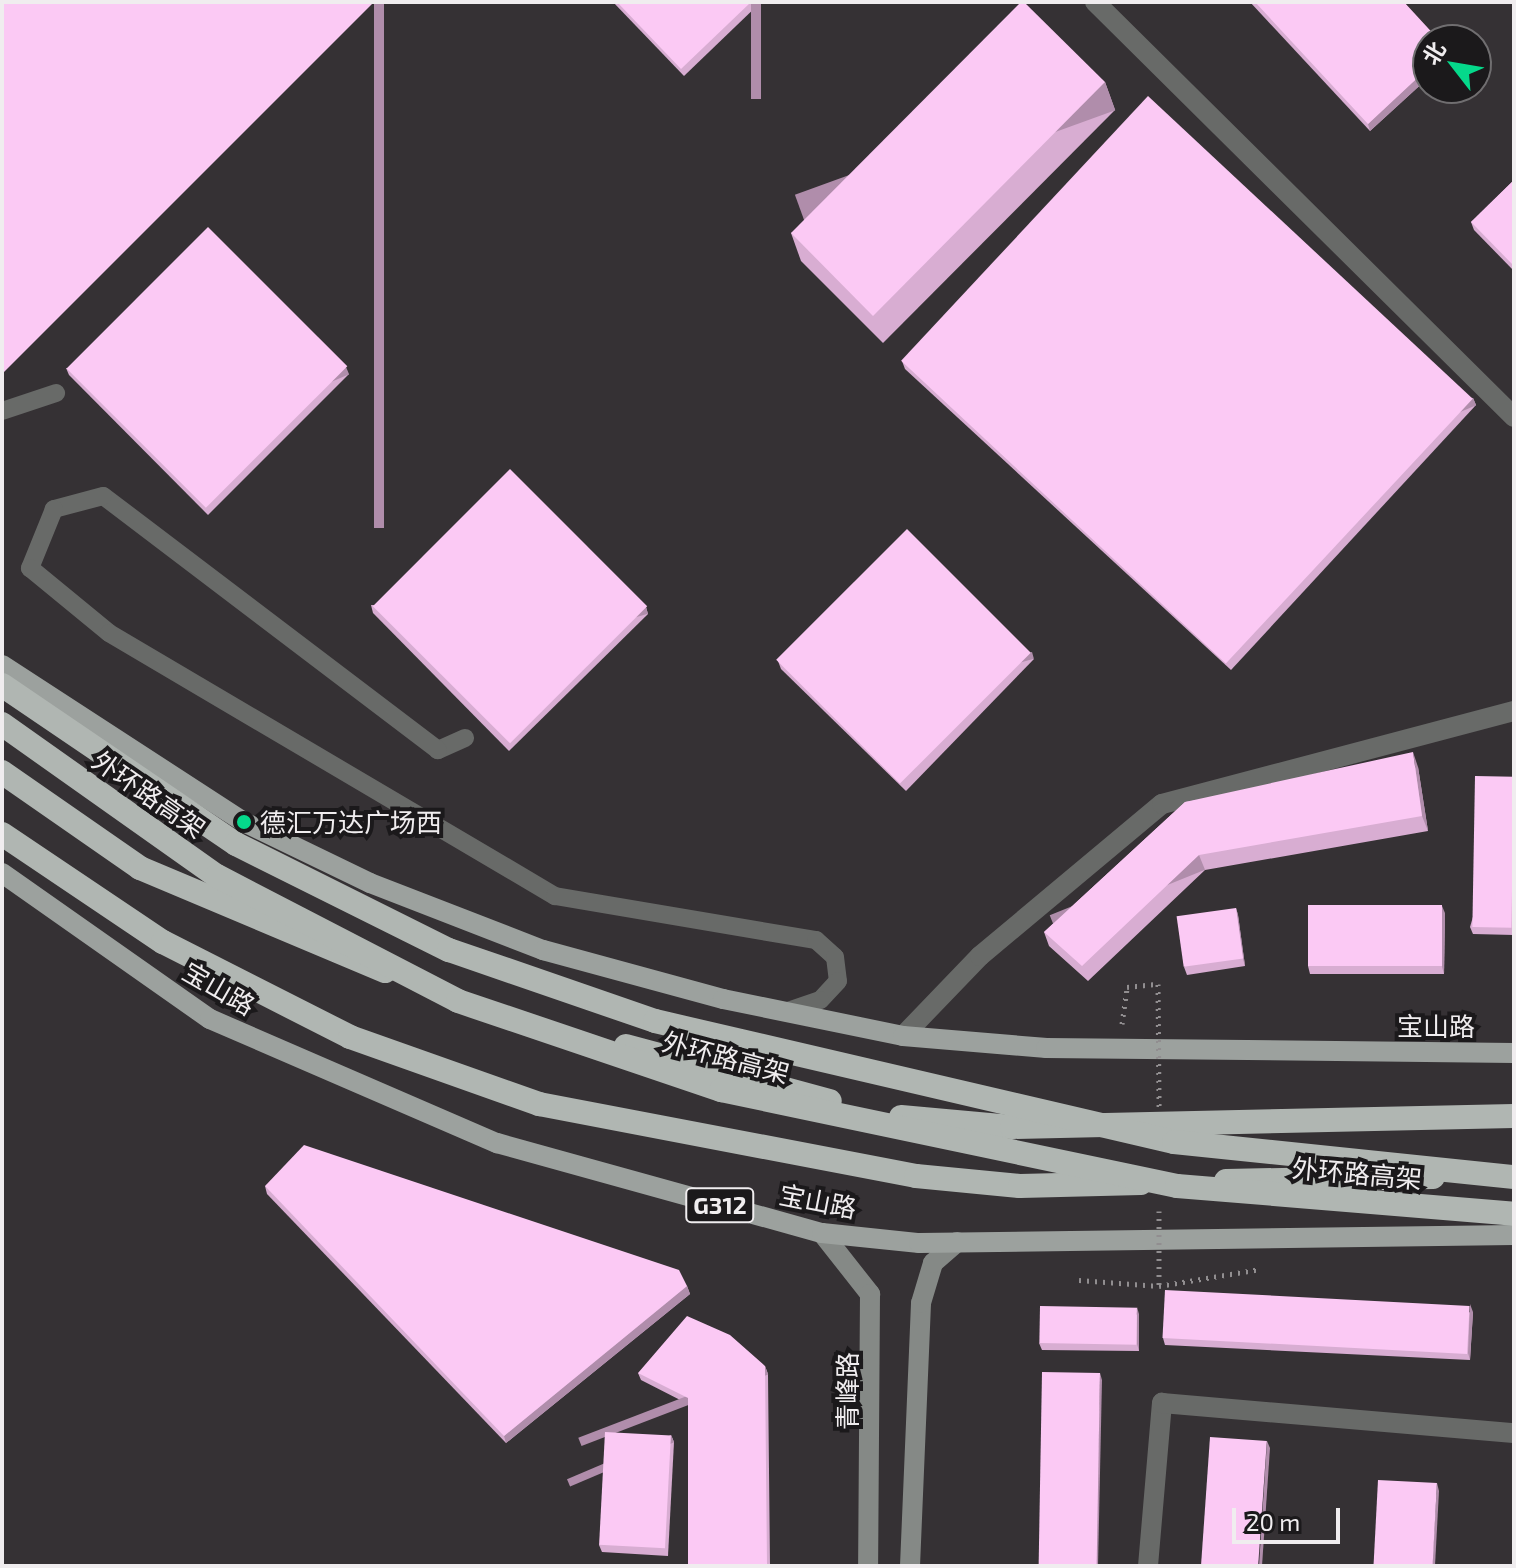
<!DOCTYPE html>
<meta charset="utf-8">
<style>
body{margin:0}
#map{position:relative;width:1516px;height:1568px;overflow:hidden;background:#353134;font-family:"Exo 2","Noto Sans SC",sans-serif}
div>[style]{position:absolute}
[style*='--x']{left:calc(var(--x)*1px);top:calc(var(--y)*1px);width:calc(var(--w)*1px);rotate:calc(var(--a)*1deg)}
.path>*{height:5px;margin-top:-2.5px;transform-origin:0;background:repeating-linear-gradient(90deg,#918e90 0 2px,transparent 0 8px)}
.lane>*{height:18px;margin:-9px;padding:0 9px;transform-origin:9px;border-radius:9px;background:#686a68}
.street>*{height:20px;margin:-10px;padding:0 10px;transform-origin:10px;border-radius:10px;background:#686a68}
.secondary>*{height:20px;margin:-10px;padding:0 10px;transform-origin:10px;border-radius:10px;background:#858986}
.primary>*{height:20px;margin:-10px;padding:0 10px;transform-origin:10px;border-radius:10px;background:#9ca19e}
.highway>*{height:24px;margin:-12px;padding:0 12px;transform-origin:12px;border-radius:12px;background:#b0b6b2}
.path-bridge>*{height:5px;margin-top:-2.5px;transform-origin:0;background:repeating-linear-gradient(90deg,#918e90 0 2px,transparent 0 8px)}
.highway-bridge>*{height:24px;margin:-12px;padding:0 12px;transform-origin:12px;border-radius:12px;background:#b0b6b2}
.wall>*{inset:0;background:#d8add2}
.shaded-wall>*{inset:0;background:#b08dab;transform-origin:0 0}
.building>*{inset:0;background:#fbc9f4;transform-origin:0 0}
.dots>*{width:22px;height:22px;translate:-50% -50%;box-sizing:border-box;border:4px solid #1b191b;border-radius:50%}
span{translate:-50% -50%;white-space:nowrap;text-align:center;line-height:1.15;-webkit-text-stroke:8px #1b191b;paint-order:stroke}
.shield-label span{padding:2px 6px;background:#1b191b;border:2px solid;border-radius:6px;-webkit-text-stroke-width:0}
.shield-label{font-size:24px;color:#f0edef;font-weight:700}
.street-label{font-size:26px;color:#f0edef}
.poi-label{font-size:26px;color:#f0edef}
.left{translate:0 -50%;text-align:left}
.frame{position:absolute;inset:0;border:4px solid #f0edef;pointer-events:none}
.north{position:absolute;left:1412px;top:24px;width:80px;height:80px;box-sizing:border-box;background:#1b191b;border:2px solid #706e70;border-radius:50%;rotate:301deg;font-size:22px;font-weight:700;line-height:32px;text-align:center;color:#f0edef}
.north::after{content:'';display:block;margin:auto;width:28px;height:36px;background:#05d98b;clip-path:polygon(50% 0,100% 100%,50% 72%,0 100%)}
.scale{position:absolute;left:1232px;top:1508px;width:108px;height:36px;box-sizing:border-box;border:4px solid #f0edef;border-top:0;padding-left:10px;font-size:24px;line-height:28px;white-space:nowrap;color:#f0edef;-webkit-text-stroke:6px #1b191b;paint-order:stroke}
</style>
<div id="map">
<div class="path">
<i style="--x:1122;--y:1024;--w:37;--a:-82"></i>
<i style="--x:1127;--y:987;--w:31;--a:-6"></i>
<i style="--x:1079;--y:1280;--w:80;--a:4.3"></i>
<i style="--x:1159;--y:1286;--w:103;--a:-9.5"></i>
</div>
<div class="lane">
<i style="--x:2;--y:411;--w:57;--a:-18.4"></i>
<i style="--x:465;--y:738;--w:30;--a:156"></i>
<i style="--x:438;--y:750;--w:420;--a:-142.8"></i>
<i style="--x:103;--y:496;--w:51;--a:165.1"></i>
<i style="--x:54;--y:509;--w:64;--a:112.1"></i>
<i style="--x:30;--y:568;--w:102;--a:39.4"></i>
<i style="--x:109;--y:633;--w:518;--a:30.53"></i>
<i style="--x:555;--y:896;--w:265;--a:9.6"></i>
<i style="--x:816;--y:940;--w:25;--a:42"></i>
<i style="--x:835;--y:957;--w:24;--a:83"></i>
<i style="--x:838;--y:981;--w:26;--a:133"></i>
<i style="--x:820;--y:1000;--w:34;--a:161"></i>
</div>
<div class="street">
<i style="--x:1095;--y:2;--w:590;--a:44.73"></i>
<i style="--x:903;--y:1036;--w:111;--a:-46.1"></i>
<i style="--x:980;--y:956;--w:237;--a:-39.9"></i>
<i style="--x:1162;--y:804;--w:364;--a:-14.8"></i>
<i style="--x:1148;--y:1566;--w:164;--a:-85.1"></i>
<i style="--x:1162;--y:1403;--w:353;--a:4.9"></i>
</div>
<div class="secondary">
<i style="--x:822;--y:1233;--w:78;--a:51.8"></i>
<i style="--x:870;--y:1294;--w:272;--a:90.4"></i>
<i style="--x:910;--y:1566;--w:263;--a:-87.6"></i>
<i style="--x:921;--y:1303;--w:42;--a:-73.3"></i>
<i style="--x:933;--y:1263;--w:32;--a:-41"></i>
</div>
<div class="primary">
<i style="--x:2;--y:665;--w:288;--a:33"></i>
<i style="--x:244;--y:822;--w:140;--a:25.8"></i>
<i style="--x:370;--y:883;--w:186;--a:21.2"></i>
<i style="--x:543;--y:950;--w:187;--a:15.2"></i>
<i style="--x:723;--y:999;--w:184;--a:11.6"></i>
<i style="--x:903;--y:1036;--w:144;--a:4.8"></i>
<i style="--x:1046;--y:1048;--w:468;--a:0.6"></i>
<i style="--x:2;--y:873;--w:254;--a:35.1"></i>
<i style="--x:210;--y:1019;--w:313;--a:23.4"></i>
<i style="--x:497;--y:1143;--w:337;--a:15.5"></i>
<i style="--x:822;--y:1233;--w:98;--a:5.9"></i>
<i style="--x:919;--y:1243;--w:595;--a:-0.77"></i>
</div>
<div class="highway">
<i style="--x:2;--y:772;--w:168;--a:34.8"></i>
<i style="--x:140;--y:868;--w:266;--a:22.8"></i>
<i style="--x:2;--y:834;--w:194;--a:33.9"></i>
<i style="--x:163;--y:942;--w:210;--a:26.9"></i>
<i style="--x:350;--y:1037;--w:201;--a:19.5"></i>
<i style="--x:539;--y:1104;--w:384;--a:10.8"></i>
<i style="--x:916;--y:1176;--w:104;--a:5.5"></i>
<i style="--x:1020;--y:1186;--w:121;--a:-1.4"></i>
<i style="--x:626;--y:1046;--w:211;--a:15.1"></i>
<i style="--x:901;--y:1117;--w:111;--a:5.1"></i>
<i style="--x:1012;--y:1127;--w:502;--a:-1.26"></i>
<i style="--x:1226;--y:1181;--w:207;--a:-1.1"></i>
</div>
<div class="path-bridge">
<i style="--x:1158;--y:984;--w:125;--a:89.5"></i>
<i style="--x:1159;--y:1211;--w:75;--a:90"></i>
</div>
<div class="highway-bridge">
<i style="--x:2;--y:685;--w:283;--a:34.2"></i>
<i style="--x:236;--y:844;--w:238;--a:26.5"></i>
<i style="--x:449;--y:950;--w:218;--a:19"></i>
<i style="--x:655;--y:1021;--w:533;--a:13.12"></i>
<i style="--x:1174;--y:1142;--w:342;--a:5.9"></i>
<i style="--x:2;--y:724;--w:263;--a:35.3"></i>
<i style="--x:217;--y:876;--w:271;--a:27.4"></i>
<i style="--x:458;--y:1001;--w:278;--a:18.7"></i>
<i style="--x:721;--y:1090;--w:466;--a:11.9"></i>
<i style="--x:1177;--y:1186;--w:338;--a:4.7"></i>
</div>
<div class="wall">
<i style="clip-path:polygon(613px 2px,761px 2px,684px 76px)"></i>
<i style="clip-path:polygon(1250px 2px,1404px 2px,1428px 40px,1428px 78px,1370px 131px)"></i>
<i style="clip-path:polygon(1105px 82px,1115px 110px,883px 343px,801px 261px,791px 233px)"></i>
<i style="clip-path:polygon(1514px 180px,1514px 271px,1474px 230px,1471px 222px)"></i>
<i style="clip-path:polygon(902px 361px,1473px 398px,1476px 405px,1231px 670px,905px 369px)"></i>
<i style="clip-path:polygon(66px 368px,349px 374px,208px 515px,69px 375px)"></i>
<i style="clip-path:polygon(371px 605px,646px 607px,648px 614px,509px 751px,373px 613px)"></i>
<i style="clip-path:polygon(1034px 659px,906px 791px,781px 669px,778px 661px)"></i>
<i style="clip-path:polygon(1418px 767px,1428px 831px,1205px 870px,1088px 981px,1049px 946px,1044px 932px,1185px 802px)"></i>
<i style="clip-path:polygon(1514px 777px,1514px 935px,1473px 934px,1470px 927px)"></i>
<i style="clip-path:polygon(1236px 908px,1238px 915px,1245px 966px,1187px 975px,1184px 967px)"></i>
<i style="clip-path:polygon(1445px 913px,1444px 974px,1310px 974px,1308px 966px)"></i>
<i style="clip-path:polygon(265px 1186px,687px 1286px,690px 1294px,506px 1443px,267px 1194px)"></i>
<i style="clip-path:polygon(1473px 1312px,1470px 1360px,1165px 1345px,1163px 1338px)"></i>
<i style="clip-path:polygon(1139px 1314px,1139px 1351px,1042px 1350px,1039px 1343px)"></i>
<i style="clip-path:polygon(765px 1366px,768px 1374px,770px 1566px,688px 1566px,688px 1404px,641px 1380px,638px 1373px)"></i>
<i style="clip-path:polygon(671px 1435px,674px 1442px,668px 1556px,602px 1552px,599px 1545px)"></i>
</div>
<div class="shaded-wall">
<i style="left:374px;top:2px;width:10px;height:526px"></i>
<i style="left:751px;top:2px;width:10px;height:97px"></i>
<i style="clip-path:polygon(1428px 68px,1428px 78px,1370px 131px,1368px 124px)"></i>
<i style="left:1105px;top:82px;width:30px;height:330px;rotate:70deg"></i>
<i style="left:346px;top:367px;width:8px;height:199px;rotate:67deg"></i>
<i style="left:1473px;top:398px;width:8px;height:361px;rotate:67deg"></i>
<i style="left:646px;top:607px;width:7px;height:195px;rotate:74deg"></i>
<i style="left:1032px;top:652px;width:7px;height:185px;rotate:74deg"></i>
<i style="clip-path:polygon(1413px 752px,1418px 767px,1428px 831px,1422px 816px)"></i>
<i style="left:1199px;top:855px;width:16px;height:161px;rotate:68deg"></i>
<i style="clip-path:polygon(1442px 906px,1445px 913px,1444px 974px,1442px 967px)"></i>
<i style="clip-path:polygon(1236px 908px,1238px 915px,1245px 966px,1243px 959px)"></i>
<i style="clip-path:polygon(687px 1286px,690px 1294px,506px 1443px,504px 1436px)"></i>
<i style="clip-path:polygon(1470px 1304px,1473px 1312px,1470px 1360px,1468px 1353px)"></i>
<i style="clip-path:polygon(1137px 1307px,1139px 1314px,1139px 1351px,1137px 1344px)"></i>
<i style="left:765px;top:1366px;width:9px;height:200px;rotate:69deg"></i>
<i style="clip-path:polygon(1100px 1373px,1102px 1380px,1098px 1566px,1095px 1566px)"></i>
<i style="left:671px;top:1435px;width:8px;height:113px;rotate:67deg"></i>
<i style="clip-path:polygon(1267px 1441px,1270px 1448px,1262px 1566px,1259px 1566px)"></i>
<i style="clip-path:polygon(1437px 1483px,1439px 1491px,1435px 1566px,1432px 1566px)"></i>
</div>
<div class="building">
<i style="clip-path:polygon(2px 2px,374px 2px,2px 374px)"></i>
<i style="clip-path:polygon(617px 2px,751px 2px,681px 69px)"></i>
<i style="clip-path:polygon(1021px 2px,1024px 2px,1105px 82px,873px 316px,791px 233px)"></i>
<i style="clip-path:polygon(1255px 2px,1404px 2px,1439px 40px,1428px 40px,1428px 68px,1368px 124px)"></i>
<i style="left:1148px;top:96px;width:444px;height:362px;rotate:43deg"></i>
<i style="clip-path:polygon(1514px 180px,1514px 266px,1471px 222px)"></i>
<i style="left:208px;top:227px;width:197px;height:200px;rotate:45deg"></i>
<i style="left:510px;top:469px;width:194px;height:194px;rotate:45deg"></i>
<i style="left:907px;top:529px;width:175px;height:185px;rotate:45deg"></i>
<i style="clip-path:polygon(1413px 752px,1422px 816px,1199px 855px,1082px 966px,1044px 932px,1185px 802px)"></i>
<i style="left:1475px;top:776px;width:39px;height:151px;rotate:1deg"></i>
<i style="left:1308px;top:905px;width:134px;height:61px"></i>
<i style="left:1236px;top:908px;width:51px;height:60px;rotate:82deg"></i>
<i style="clip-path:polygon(304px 1145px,679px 1270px,687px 1286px,504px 1436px,265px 1186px)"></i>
<i style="left:1165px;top:1290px;width:305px;height:48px;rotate:3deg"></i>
<i style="left:1040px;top:1306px;width:97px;height:37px;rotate:1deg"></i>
<i style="clip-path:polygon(687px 1316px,730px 1335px,765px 1366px,767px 1566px,688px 1566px,688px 1398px,638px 1373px)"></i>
<i style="left:1042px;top:1372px;width:58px;height:194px;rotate:1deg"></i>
<i style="left:605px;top:1432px;width:66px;height:113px;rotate:3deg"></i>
<i style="left:1210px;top:1437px;width:57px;height:129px;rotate:4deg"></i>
<i style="left:1378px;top:1480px;width:59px;height:86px;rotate:3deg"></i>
</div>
<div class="dots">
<i style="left:244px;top:822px;background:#05d98b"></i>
</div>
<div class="shield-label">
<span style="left:720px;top:1205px">G312</span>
</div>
<div class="street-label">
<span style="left:149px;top:794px;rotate:35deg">外环路高架</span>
<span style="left:219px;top:988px;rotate:30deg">宝山路</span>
<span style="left:1436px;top:1026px">宝山路</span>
<span style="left:726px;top:1057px;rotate:15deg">外环路高架</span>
<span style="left:1357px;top:1173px;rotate:5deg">外环路高架</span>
<span style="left:818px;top:1201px;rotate:11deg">宝山路</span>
<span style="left:847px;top:1391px;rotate:-90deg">青峰路</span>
</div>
<div class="poi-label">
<span class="left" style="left:260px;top:822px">德汇万达广场西</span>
</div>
<div class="frame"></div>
<div class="north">北</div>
<div class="scale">20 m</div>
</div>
